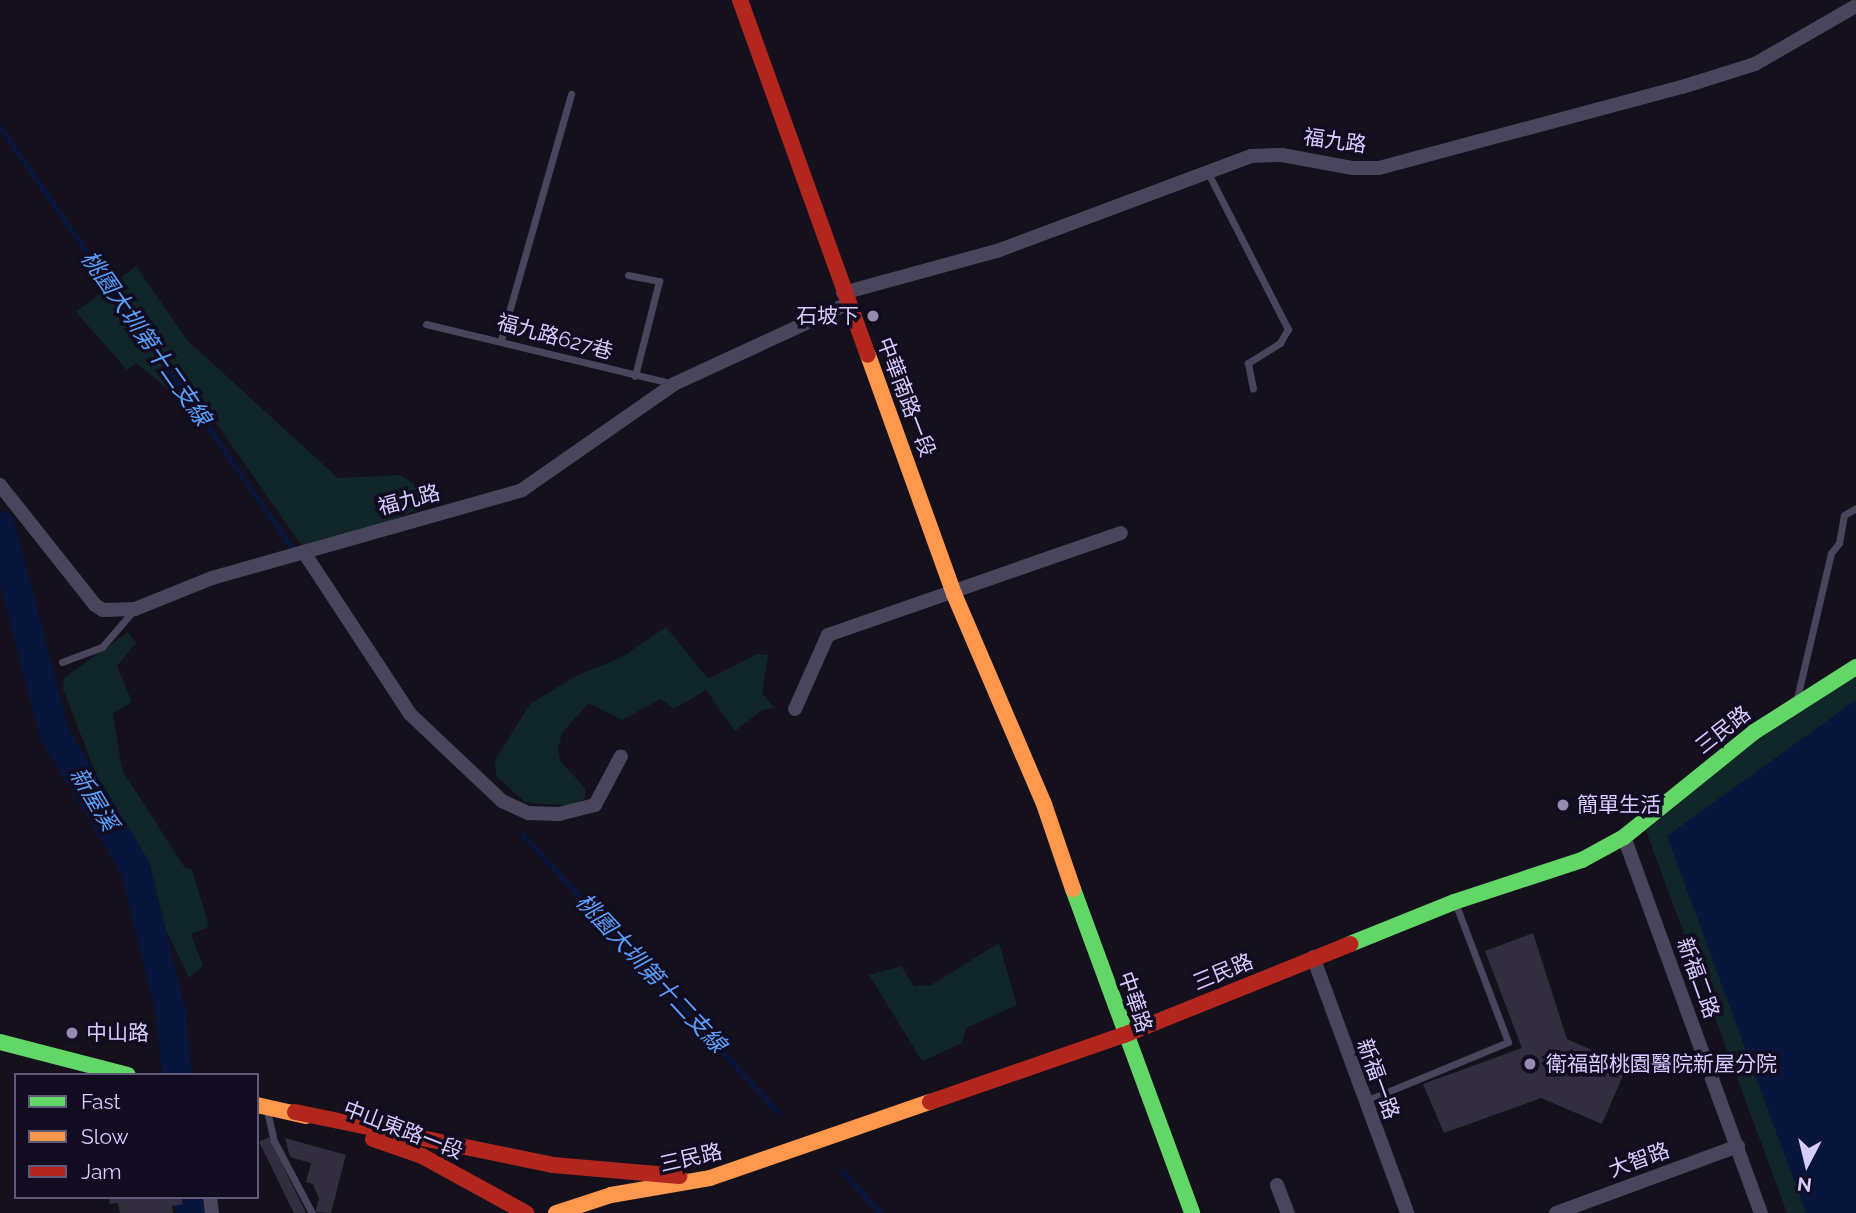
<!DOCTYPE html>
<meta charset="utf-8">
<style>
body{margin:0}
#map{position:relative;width:1856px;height:1213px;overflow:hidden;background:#14111c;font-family:Raleway,"Noto Sans TC",sans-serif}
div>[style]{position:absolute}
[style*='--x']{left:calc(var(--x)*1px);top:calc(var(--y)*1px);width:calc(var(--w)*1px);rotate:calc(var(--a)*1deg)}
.green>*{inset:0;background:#102629}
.water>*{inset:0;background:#08153d}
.stream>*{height:5px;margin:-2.5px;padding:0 2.5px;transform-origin:2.5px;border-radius:2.5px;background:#08153d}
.river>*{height:30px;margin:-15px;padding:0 15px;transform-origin:15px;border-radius:15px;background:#08153d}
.building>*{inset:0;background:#322e3f;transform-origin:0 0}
.lane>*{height:7px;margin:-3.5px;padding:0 3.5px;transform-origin:3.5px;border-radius:3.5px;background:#49455d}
.street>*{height:14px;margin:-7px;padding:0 7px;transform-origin:7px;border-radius:7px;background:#49455d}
.fast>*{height:16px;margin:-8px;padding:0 8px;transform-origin:8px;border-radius:8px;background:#63d668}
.slow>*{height:16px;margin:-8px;padding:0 8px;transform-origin:8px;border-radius:8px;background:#ff974d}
.jam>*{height:16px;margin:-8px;padding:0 8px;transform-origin:8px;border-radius:8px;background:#b3261e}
.dots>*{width:19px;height:19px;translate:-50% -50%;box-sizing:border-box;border:4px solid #120c21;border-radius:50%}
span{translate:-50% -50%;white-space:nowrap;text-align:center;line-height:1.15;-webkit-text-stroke:7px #120c21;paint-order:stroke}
.street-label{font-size:21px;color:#d7ccff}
.poi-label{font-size:21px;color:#d7ccff}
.right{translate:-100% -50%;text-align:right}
.left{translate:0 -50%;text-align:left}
.water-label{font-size:23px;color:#5aa1ff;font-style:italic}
.legend{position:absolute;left:14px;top:1073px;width:245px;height:126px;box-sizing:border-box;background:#120c21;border:2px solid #61597a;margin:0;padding:9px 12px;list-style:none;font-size:21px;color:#d7ccff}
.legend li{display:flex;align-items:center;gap:14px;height:35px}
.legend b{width:35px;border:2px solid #61597a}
.north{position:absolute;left:1772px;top:1129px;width:70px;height:70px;-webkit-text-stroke:5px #120c21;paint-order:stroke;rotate:187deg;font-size:19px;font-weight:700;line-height:28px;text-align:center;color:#d7ccff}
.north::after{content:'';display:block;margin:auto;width:24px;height:32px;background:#d7ccff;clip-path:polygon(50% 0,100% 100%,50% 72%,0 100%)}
</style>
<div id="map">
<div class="green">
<i style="clip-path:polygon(136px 266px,187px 340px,338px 478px,400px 475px,428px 493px,431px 505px,306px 552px,187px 381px,168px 389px,136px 363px,127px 370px,76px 312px)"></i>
<i style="clip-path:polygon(666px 627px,708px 679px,757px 654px,768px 655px,762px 693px,774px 708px,762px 710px,735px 731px,706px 690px,674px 709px,661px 699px,622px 720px,589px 703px,562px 733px,558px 748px,560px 761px,585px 788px,585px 799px,569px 806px,525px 802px,496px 776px,495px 760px,530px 704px,576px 676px,622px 657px)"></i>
<i style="clip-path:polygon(128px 632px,136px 643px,117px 666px,132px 702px,113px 714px,122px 770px,185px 868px,192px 869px,209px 927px,191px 934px,203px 966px,189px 978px,113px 818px,63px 689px,64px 678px)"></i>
<i style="clip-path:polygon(1856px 677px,1856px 1213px,1787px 1213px,1646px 831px,1782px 718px)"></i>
<i style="clip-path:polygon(999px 943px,1017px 1005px,966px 1028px,962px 1043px,922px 1061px,869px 975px,901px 966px,914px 986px,931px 985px)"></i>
</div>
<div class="water">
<i style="clip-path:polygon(1856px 700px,1856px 1213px,1806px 1213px,1667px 836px)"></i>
</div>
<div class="stream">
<i style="--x:0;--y:127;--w:512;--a:55.26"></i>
<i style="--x:523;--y:835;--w:377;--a:47.4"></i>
<i style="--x:842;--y:1171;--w:57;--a:47.9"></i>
</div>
<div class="river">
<i style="--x:0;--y:526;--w:216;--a:75.3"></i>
<i style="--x:55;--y:735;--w:154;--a:58.8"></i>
<i style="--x:135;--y:867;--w:151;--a:76.2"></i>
<i style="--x:171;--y:1014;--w:61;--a:84.4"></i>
<i style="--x:190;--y:1197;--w:16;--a:86"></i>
</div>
<div class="building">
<i style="clip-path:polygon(1533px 933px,1567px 1039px,1627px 1066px,1602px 1124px,1541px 1098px,1444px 1133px,1423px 1084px,1522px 1048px,1485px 951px)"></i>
<i style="left:269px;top:1137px;width:85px;height:11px;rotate:64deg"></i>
<i style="clip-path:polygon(285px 1138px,346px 1155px,331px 1213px,315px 1212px,319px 1199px,313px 1184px,306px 1182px,311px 1163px,290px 1157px)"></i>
<i style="clip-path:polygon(109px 1197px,181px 1197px,183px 1204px,172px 1206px,173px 1213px,120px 1213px,118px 1203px,110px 1204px)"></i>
</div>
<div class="lane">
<i style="--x:1207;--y:171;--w:178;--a:62.9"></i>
<i style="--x:1288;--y:329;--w:16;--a:120"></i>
<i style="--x:1280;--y:343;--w:38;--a:148"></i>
<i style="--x:1248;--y:363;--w:26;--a:79"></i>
<i style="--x:628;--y:275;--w:32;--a:11"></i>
<i style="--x:659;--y:281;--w:98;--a:104.2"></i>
<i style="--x:426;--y:324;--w:255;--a:13.6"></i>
<i style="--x:501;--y:340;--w:256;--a:-74.1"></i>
<i style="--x:62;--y:662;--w:43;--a:-20.6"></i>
<i style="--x:102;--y:647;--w:48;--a:-49.3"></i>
<i style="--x:1797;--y:698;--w:149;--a:-76.8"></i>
<i style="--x:1831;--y:553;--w:13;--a:-51"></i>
<i style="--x:1839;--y:543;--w:28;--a:-80"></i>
<i style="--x:1844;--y:515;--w:14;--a:-30"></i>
<i style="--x:1363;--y:1102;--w:157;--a:-22.5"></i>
<i style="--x:1508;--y:1042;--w:147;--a:-110.8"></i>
<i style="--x:267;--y:1111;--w:31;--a:77"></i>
<i style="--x:274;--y:1141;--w:81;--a:62.2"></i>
</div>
<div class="street">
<i style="--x:843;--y:293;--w:160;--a:-15.3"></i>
<i style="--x:997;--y:251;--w:271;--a:-20.5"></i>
<i style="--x:1251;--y:156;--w:31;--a:-2"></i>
<i style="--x:1282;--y:155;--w:71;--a:10.5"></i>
<i style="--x:1352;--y:168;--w:27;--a:0"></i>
<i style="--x:1379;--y:168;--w:314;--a:-15"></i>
<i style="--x:1682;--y:87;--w:77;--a:-17.5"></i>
<i style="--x:1755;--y:64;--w:116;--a:-29.9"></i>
<i style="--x:0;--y:485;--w:153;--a:51.6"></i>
<i style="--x:95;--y:605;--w:9;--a:32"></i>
<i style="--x:103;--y:610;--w:32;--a:-2"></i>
<i style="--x:135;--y:609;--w:83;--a:-21.9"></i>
<i style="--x:212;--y:578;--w:322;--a:-15.8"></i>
<i style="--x:522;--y:490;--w:185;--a:-34.9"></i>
<i style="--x:674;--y:384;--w:191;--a:-24.8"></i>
<i style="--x:305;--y:554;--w:191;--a:56.7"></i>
<i style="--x:410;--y:714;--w:127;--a:43.4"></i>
<i style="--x:502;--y:801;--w:29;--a:25"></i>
<i style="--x:528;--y:813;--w:31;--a:2"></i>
<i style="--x:559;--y:814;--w:37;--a:-14"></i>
<i style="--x:595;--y:805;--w:55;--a:-62"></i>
<i style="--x:795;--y:709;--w:81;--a:-66"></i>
<i style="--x:828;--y:635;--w:310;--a:-19.2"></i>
<i style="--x:1624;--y:837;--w:400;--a:70"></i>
<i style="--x:1313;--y:957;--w:273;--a:69.8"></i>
<i style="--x:1277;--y:1185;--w:30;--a:69"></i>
<i style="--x:210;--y:1197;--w:16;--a:83"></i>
<i style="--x:1556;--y:1213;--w:194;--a:-20.2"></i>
</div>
<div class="fast">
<i style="--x:1073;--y:889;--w:345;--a:69.8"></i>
<i style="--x:1350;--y:944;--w:112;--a:-22"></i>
<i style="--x:1454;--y:902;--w:135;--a:-18.2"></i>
<i style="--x:1582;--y:860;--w:48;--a:-28.7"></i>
<i style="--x:1624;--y:837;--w:167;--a:-38.9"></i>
<i style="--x:1754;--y:732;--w:121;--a:-32.5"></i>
<i style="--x:0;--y:1042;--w:132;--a:14.5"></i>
</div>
<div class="slow">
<i style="--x:868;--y:355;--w:254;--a:70.2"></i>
<i style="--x:954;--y:594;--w:228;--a:66.8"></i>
<i style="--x:1044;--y:804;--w:90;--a:71.2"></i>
<i style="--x:257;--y:1105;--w:50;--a:12.7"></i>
<i style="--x:556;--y:1213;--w:58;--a:-18.1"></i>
<i style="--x:611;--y:1195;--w:100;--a:-9.7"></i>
<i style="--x:710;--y:1178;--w:233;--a:-19.1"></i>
</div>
<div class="jam">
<i style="--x:740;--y:0;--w:377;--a:70.2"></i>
<i style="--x:930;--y:1102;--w:205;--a:-19.1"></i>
<i style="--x:1124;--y:1035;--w:244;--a:-21.9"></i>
<i style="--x:295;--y:1112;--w:263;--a:11.6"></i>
<i style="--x:553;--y:1165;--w:127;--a:5"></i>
<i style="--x:373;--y:1139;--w:52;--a:19.1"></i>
<i style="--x:422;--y:1156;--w:119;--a:28.7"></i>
</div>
<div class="dots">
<i style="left:873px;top:316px;background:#938bb0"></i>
<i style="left:1563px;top:805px;background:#938bb0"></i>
<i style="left:72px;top:1033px;background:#938bb0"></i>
<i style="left:1530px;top:1064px;background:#938bb0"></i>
</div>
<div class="street-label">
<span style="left:1335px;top:141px;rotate:8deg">福九路</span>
<span style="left:555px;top:337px;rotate:15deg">福九路627巷</span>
<span style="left:906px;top:397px;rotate:69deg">中華南路一段</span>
<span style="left:409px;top:500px;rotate:-15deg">福九路</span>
<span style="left:1723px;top:730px;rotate:-38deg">三民路</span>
<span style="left:1223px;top:972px;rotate:-22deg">三民路</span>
<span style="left:1698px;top:978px;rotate:70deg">新福二路</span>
<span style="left:1135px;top:1002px;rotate:71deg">中華路</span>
<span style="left:1378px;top:1079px;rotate:70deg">新福一路</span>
<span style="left:403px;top:1130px;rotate:21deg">中山東路一段</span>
<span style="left:691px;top:1158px;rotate:-13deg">三民路</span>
<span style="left:1639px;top:1160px;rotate:-20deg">大智路</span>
</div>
<div class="poi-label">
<span class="right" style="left:859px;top:316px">石坡下</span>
<span class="left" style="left:1577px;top:805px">簡單生活</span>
<span class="left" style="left:86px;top:1033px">中山路</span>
<span class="left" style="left:1546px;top:1064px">衛福部桃園醫院新屋分院</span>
</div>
<div class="water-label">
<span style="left:146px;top:338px;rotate:55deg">桃園大圳第十二支線</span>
<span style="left:94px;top:799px;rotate:59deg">新屋溪</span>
<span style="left:651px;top:973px;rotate:47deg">桃園大圳第十二支線</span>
</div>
<ul class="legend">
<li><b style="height:9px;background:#63d668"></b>Fast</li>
<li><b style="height:9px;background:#ff974d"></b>Slow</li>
<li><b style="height:9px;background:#b3261e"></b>Jam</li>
</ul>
<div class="north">N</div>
</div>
